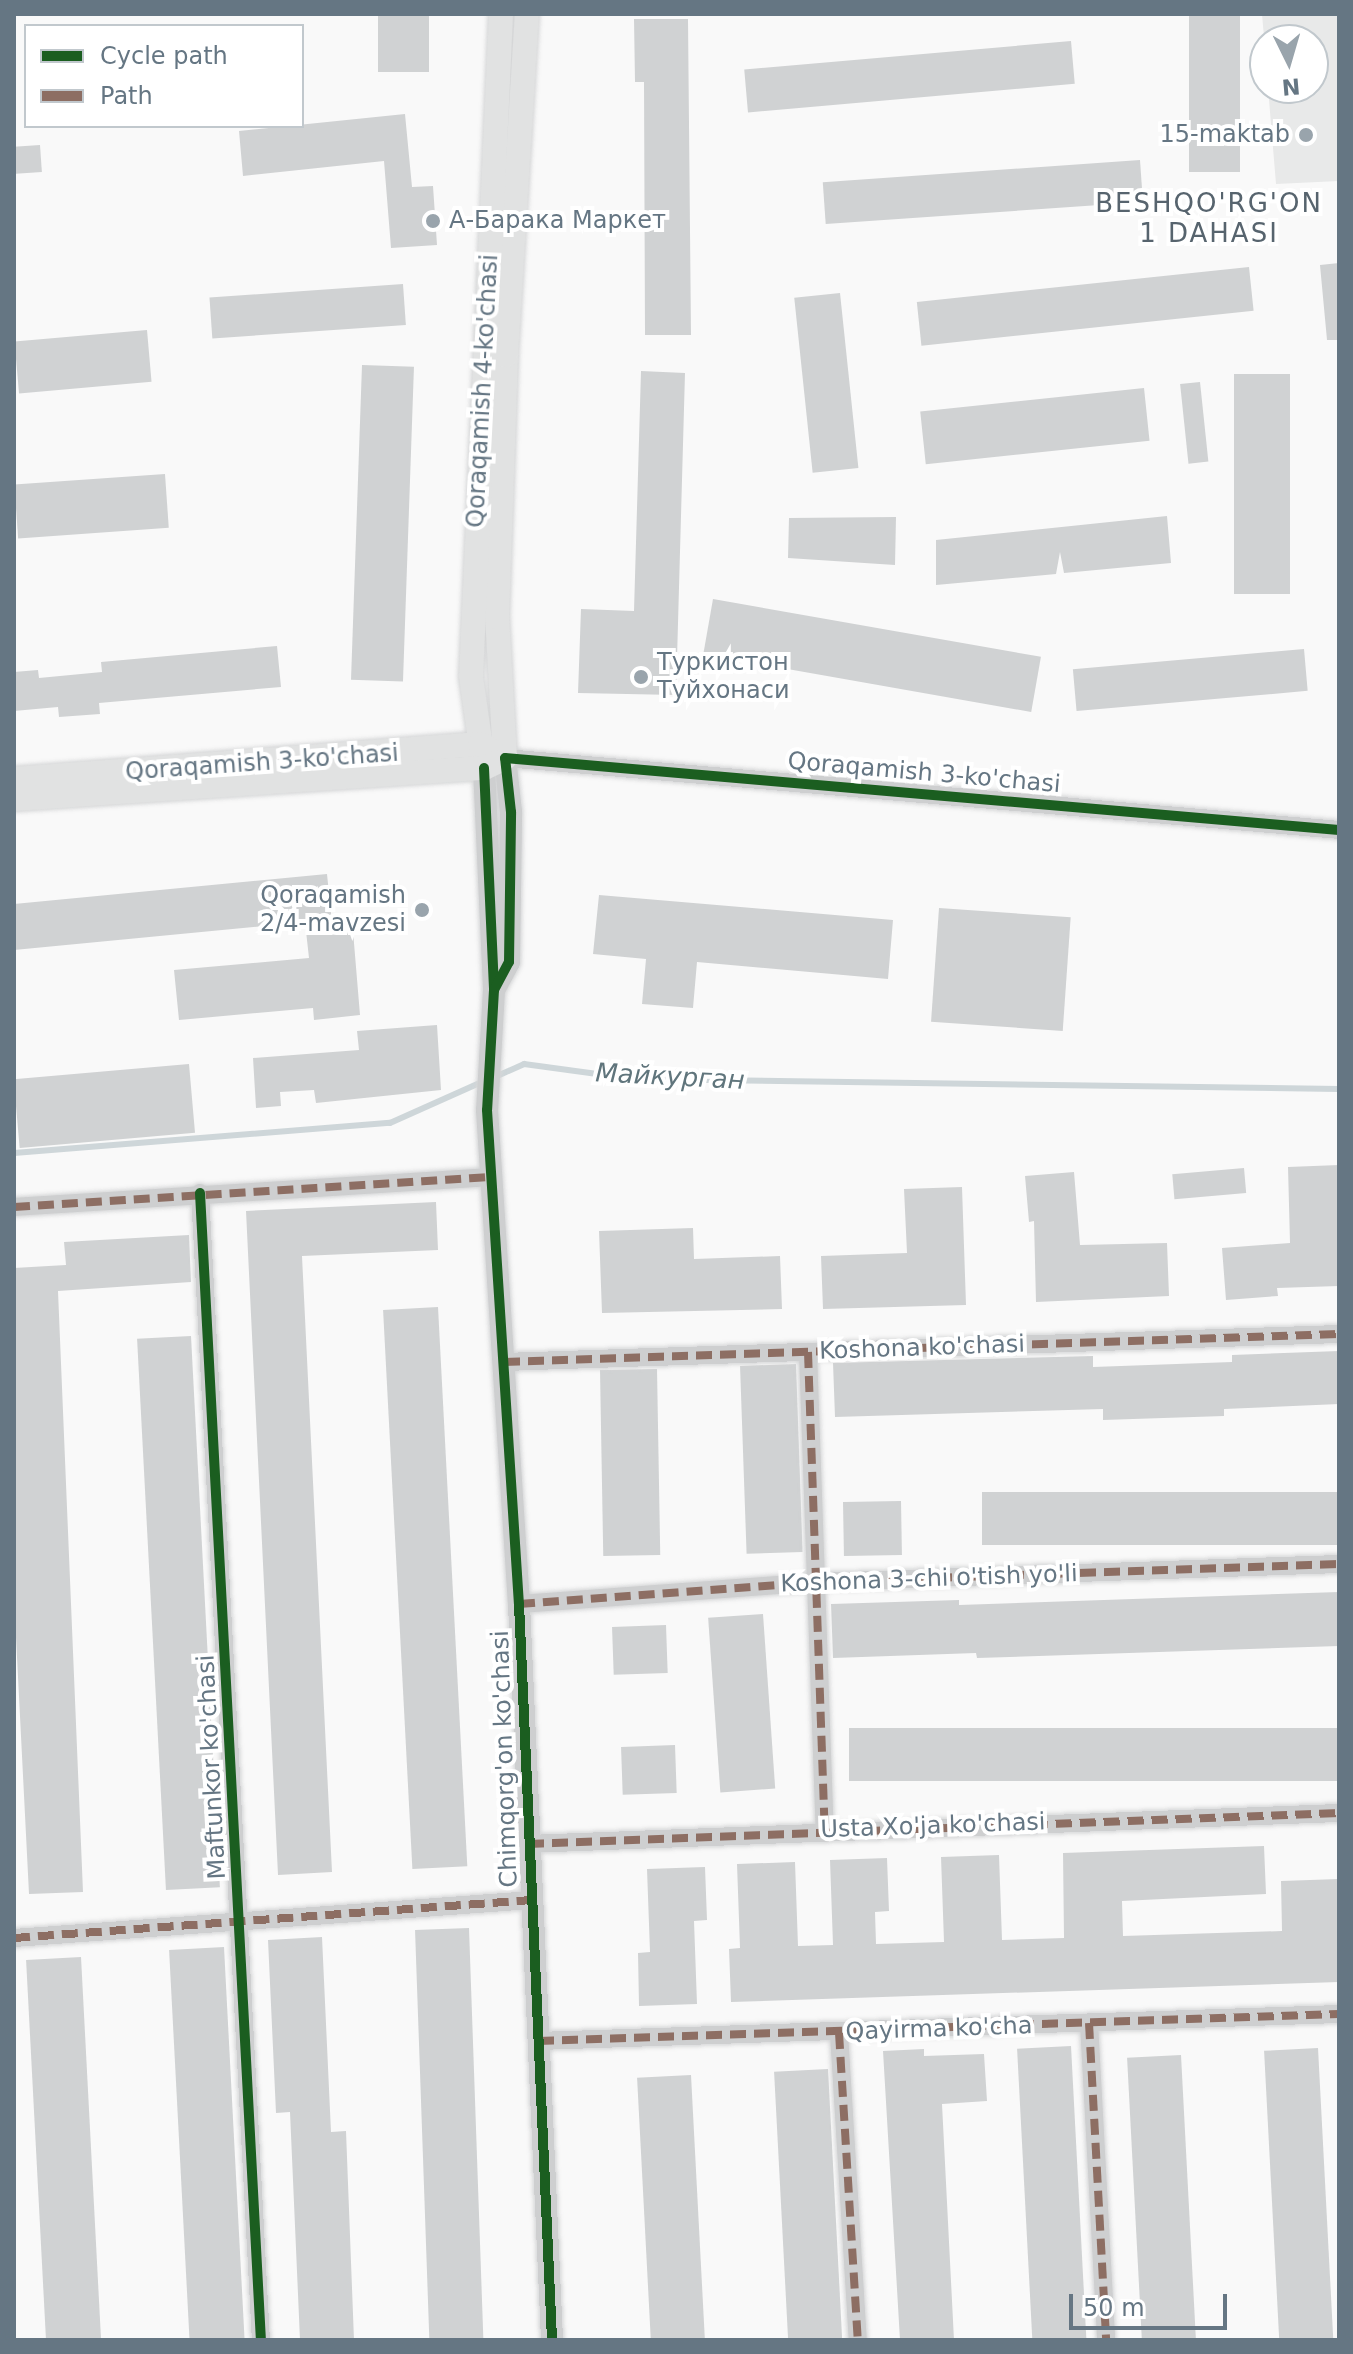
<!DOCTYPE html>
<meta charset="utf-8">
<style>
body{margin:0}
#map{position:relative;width:1353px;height:2354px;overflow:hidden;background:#f9f9f9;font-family:"DejaVu Sans",sans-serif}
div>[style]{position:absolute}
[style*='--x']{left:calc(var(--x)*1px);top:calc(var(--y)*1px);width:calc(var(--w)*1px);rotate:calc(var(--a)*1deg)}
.built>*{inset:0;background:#e8e9e9}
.stream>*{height:6px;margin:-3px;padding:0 3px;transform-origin:3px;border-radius:3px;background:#ced6d9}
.building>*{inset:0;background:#d0d2d3;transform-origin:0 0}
.roads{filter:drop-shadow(0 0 2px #d5d6d7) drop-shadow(0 0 2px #d5d6d7)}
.minor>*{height:18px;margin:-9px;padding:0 9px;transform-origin:9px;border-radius:9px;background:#cecfd0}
.tertiary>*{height:22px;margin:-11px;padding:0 11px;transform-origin:11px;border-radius:11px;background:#cecfd0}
.secondary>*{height:24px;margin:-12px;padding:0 12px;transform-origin:12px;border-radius:12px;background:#e1e2e2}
.quiet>*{height:8px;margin-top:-4px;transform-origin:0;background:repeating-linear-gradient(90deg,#8d6e63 0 16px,transparent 0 24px)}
.cycleway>*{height:10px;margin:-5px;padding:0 5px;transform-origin:5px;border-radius:5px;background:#1b5e20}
.dots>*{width:22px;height:22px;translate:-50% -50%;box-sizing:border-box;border:4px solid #fff;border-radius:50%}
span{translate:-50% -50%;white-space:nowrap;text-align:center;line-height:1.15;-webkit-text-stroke:8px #fff;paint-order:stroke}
.poi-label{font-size:24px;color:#657683}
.right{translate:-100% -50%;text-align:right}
.left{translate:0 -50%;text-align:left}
.street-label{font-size:24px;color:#657683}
.neighbourhood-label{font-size:26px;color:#57646e;letter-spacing:2px}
.water-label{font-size:26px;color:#60757c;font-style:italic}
.frame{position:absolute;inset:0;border:16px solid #657683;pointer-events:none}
.legend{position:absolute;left:24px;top:24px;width:280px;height:104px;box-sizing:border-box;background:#fff;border:2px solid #c1c8cd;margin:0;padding:10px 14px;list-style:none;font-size:24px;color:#657683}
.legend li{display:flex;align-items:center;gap:16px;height:40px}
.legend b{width:40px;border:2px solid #c1c8cd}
.north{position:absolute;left:1249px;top:24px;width:80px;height:80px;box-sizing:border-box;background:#fff;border:2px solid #c1c8cd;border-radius:50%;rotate:175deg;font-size:22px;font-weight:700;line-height:32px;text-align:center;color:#657683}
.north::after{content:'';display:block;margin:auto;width:28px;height:36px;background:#99a4ac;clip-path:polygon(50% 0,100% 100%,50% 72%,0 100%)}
.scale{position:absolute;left:1069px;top:2294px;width:158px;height:36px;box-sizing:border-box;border:4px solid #657683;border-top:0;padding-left:10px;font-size:24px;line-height:28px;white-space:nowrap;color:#657683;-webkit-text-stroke:6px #fff;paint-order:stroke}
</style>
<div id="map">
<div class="built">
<i style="clip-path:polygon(1262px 14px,1339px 14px,1339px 181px,1276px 184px,1268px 88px,1313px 88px,1313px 40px,1265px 40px,1265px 49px)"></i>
</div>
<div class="stream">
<i style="--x:495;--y:1077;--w:32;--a:-24"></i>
<i style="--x:524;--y:1064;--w:111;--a:7.8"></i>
<i style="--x:634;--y:1079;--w:705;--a:0.81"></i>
<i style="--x:14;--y:1153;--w:377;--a:-4.6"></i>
<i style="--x:390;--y:1123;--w:103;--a:-24.1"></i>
</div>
<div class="building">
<i style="left:378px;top:14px;width:51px;height:58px"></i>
<i style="left:1189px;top:14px;width:51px;height:158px"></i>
<i style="clip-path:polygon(634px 19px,688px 19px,691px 335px,645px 335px,644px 82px,635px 82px)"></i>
<i style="left:1071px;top:41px;width:43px;height:328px;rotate:85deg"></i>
<i style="clip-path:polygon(405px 114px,412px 187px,433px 186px,437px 245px,391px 248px,384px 161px,243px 176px,239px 131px)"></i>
<i style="left:40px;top:145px;width:27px;height:26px;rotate:86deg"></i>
<i style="left:1140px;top:160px;width:42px;height:318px;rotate:86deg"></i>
<i style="clip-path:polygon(1339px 263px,1339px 340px,1327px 340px,1320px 265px)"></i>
<i style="left:1249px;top:267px;width:44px;height:334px;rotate:84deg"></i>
<i style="left:403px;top:284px;width:41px;height:194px;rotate:86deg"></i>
<i style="left:840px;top:293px;width:176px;height:46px;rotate:84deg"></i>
<i style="left:147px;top:330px;width:52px;height:133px;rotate:85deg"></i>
<i style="left:362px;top:365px;width:52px;height:315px;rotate:2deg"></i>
<i style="clip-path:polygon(641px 371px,685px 373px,676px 695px,578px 693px,581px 609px,634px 611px)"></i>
<i style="left:1234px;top:374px;width:56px;height:220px"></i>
<i style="left:1200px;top:382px;width:80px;height:20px;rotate:84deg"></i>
<i style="left:1144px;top:388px;width:53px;height:225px;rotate:84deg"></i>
<i style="left:165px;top:474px;width:54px;height:151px;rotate:86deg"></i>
<i style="clip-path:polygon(1167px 516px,1171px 563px,1064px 573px,1060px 552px,1056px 574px,936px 585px,936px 540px)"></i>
<i style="clip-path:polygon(896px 517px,895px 565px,788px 558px,789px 518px)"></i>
<i style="left:713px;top:599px;width:333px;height:56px;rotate:10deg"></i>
<i style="clip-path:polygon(277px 646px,281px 687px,99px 703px,100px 714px,59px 717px,58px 707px,14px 711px,14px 672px,38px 670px,39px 678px,102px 672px,101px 662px)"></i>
<i style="left:1304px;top:649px;width:42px;height:232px;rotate:85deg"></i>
<i style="clip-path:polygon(327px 874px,333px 933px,353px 931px,360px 1015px,314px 1020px,313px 1008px,179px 1020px,174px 970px,309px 958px,305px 922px,14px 950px,14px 904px)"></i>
<i style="clip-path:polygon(599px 895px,893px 920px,888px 979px,697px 962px,693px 1008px,642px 1004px,646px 959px,593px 954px)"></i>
<i style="left:939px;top:908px;width:132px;height:114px;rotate:4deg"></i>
<i style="clip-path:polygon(437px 1025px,441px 1090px,316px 1103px,314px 1090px,280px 1092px,281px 1106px,256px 1108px,253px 1058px,359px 1050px,357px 1031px)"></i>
<i style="left:189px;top:1064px;width:69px;height:176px;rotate:85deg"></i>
<i style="clip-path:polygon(1339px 1165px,1339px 1286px,1277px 1288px,1278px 1296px,1226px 1300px,1222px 1248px,1290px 1243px,1288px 1167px)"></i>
<i style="left:1244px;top:1168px;width:25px;height:72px;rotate:85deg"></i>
<i style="clip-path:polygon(1074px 1172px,1080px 1245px,1167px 1243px,1169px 1296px,1036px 1302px,1034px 1221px,1029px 1222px,1025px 1176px)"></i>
<i style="clip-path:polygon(962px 1187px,966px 1305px,823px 1309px,821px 1256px,907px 1253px,904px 1189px)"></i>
<i style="clip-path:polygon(436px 1202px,438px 1250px,302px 1256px,332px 1872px,278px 1875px,246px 1211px)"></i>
<i style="clip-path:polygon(693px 1228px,694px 1259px,780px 1256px,782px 1309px,602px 1313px,599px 1231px)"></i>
<i style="clip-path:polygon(189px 1235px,191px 1282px,58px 1291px,83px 1892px,29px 1894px,14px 1598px,14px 1268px,66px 1265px,64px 1242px)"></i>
<i style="left:438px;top:1307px;width:560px;height:55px;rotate:87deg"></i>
<i style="left:191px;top:1336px;width:552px;height:54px;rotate:87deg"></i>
<i style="clip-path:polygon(1339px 1351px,1339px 1404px,1224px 1409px,1224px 1416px,1103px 1420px,1103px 1409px,835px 1417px,833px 1363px,1093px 1356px,1093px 1367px,1232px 1362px,1232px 1355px)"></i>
<i style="left:796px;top:1364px;width:188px;height:56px;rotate:88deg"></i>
<i style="left:657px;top:1369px;width:186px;height:57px;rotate:89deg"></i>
<i style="left:1339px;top:1492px;width:53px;height:357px;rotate:90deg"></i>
<i style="left:901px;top:1501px;width:54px;height:58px;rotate:89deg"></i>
<i style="clip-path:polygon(1339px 1592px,1339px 1646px,977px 1658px,976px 1653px,833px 1658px,831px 1604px,959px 1600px,959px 1605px)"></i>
<i style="left:763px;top:1614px;width:175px;height:55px;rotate:86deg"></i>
<i style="left:666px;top:1625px;width:48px;height:54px;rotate:88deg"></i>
<i style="left:1339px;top:1728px;width:53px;height:490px;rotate:90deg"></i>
<i style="left:675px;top:1745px;width:48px;height:54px;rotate:88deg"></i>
<i style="clip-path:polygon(1264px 1846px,1266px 1894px,1122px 1901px,1123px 1936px,1282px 1931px,1281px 1881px,1339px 1879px,1339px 1982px,731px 2002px,729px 1949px,740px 1948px,737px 1864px,795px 1862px,798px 1946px,833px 1945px,830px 1860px,887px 1858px,889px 1911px,875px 1912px,876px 1944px,944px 1942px,941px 1857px,999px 1855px,1002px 1940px,1064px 1938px,1063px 1853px)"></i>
<i style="clip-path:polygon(705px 1867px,707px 1920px,694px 1921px,697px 2004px,639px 2006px,638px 1953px,650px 1952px,647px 1869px)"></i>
<i style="left:469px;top:1928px;width:412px;height:54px;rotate:88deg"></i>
<i style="clip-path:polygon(322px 1937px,331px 2132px,346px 2131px,354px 2340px,300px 2340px,290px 2112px,276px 2113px,268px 1940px)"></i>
<i style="left:224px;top:1947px;width:393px;height:55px;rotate:87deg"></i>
<i style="left:81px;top:1957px;width:384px;height:55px;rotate:87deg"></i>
<i style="left:1071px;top:2046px;width:294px;height:54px;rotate:87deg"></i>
<i style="left:1318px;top:2048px;width:292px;height:54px;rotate:87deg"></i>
<i style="clip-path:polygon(924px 2049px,924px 2056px,984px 2054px,987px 2101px,942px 2104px,954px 2340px,900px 2340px,883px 2051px)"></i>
<i style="left:1181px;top:2055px;width:285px;height:54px;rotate:87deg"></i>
<i style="left:828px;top:2069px;width:271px;height:54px;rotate:87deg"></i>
<i style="left:691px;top:2075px;width:265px;height:54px;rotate:87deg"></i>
</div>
<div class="roads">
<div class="minor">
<i style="--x:505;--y:758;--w:837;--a:4.93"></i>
<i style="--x:200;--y:1193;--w:1149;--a:86.96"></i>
<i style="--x:14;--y:1207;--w:477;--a:-3.6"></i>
<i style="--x:808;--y:1352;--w:478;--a:88"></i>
<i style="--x:504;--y:1362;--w:835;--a:-1.92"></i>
<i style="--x:519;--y:1604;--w:298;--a:-4.2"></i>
<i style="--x:816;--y:1582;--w:523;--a:-1.97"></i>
<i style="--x:528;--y:1844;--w:812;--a:-2.19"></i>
<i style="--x:14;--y:1938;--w:518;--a:-4.2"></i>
<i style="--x:1089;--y:2023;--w:317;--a:86.9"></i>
<i style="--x:839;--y:2033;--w:308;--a:86.5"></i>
<i style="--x:538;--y:2041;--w:801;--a:-1.93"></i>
</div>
<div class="tertiary">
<i style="--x:484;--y:768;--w:222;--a:87.4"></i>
<i style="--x:494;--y:990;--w:120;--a:93.3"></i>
<i style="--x:487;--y:1110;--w:495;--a:86.3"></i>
<i style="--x:519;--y:1604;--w:737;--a:87.43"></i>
<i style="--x:494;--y:990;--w:32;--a:-62"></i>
<i style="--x:509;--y:962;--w:150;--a:-89.2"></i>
<i style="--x:511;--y:812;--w:54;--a:-96.3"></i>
</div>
<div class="secondary">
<i style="--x:505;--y:758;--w:141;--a:-93.2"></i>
<i style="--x:497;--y:617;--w:262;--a:-88"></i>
<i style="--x:506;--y:355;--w:342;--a:-86.5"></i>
<i style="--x:484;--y:768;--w:92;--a:-98.1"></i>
<i style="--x:471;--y:677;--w:664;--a:-87.41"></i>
<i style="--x:14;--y:779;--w:467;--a:-4.3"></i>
<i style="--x:480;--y:744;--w:14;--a:30"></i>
<i style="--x:14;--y:799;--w:471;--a:-3.8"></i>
<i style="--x:484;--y:768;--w:14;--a:-25"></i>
</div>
</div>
<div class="quiet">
<i style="--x:14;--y:1207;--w:477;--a:-3.6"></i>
<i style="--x:808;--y:1352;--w:478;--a:88"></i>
<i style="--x:504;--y:1362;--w:835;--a:-1.92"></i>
<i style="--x:519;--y:1604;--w:298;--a:-4.2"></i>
<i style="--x:816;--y:1582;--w:523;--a:-1.97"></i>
<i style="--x:528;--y:1844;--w:812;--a:-2.19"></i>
<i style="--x:14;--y:1938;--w:518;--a:-4.2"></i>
<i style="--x:1089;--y:2023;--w:317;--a:86.9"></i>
<i style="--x:839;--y:2033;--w:308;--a:86.5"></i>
<i style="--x:538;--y:2041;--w:801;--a:-1.93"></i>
</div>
<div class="cycleway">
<i style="--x:484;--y:768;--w:222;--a:87.4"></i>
<i style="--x:494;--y:990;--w:120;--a:93.3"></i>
<i style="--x:487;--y:1110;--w:495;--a:86.3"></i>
<i style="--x:519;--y:1604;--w:737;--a:87.43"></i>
<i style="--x:494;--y:990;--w:32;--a:-62"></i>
<i style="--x:509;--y:962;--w:150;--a:-89.2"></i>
<i style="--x:511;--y:812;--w:54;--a:-96.3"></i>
<i style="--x:505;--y:758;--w:837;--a:4.93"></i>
<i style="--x:200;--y:1193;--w:1149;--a:86.96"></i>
</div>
<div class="dots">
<i style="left:1306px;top:135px;background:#99a4ac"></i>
<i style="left:433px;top:221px;background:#99a4ac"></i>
<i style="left:641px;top:677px;background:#99a4ac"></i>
<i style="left:422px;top:910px;background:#99a4ac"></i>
</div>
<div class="poi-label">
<span class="right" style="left:1290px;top:135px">15-maktab</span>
<span class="left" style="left:449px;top:221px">А-Барака Маркет</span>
<span class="left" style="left:657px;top:677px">Туркистон<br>Туйхонаси</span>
<span class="right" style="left:406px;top:910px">Qoraqamish<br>2/4-mavzesi</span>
</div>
<div class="street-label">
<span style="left:483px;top:391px;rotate:-87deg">Qoraqamish 4-ko'chasi</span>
<span style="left:262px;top:763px;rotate:-4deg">Qoraqamish 3-ko'chasi</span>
<span style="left:924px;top:773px;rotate:5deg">Qoraqamish 3-ko'chasi</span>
<span style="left:922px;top:1348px;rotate:-2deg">Koshona ko'chasi</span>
<span style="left:929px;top:1579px;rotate:-2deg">Koshona 3-chi o'tish yo'li</span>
<span style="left:505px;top:1759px;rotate:-92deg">Chimqorg'on ko'chasi</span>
<span style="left:212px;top:1767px;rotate:-93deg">Maftunkor ko'chasi</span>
<span style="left:933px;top:1826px;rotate:-2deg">Usta Xo'ja ko'chasi</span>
<span style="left:939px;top:2029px;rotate:-2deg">Qayirma ko'cha</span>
</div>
<div class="neighbourhood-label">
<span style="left:1209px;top:219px">BESHQO'RG'ON<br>1 DAHASI</span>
</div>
<div class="water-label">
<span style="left:670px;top:1077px;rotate:3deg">Майкурган</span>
</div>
<div class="frame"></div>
<ul class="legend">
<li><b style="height:10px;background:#1b5e20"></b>Cycle path</li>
<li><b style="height:10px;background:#8d6e63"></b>Path</li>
</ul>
<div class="north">N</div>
<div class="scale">50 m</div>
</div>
